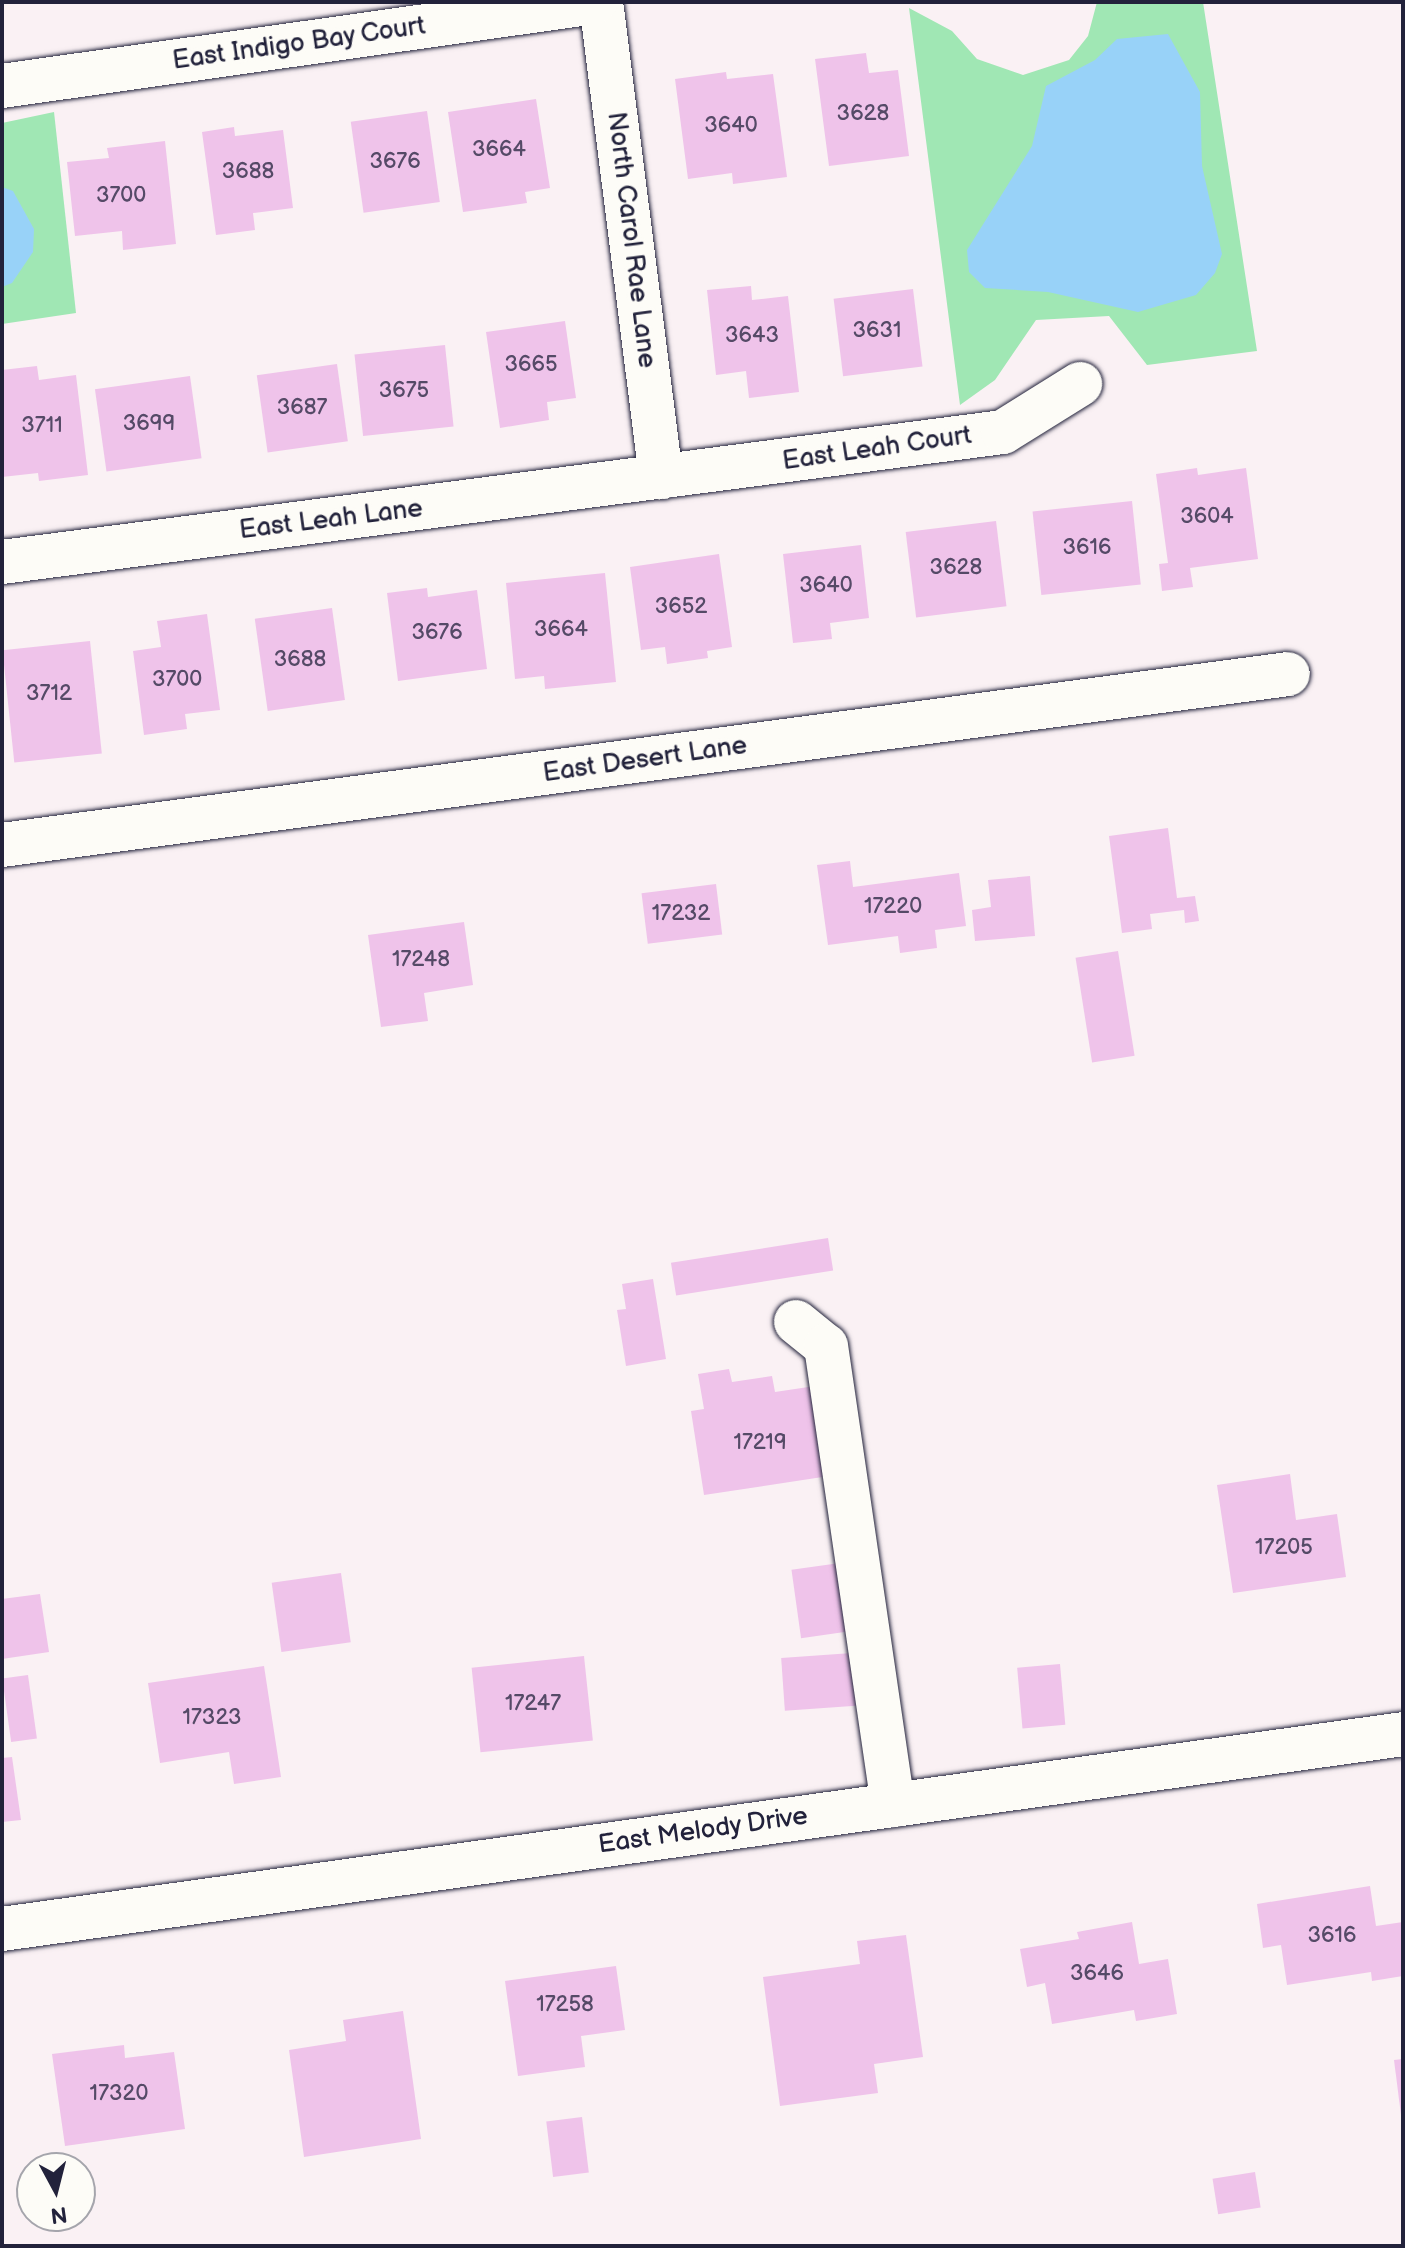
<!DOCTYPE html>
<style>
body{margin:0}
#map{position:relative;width:1405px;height:2248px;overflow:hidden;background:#faf1f4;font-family:"Balsamiq Sans",sans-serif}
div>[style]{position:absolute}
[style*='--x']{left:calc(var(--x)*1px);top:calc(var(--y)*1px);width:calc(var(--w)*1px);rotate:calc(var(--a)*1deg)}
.green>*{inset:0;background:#a0e7b4}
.water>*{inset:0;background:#98d2f8}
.building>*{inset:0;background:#efc3ea;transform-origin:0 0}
.roads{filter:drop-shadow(0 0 2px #22223b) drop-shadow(0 0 2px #22223b)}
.minor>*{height:44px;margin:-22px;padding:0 22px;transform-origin:22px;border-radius:22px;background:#fdfcf7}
span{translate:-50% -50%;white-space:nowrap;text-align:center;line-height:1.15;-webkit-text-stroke:7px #fdfcf7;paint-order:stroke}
.number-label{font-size:22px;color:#554a67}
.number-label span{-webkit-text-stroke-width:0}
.street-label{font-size:26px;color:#22223b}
.frame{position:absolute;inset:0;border:4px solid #22223b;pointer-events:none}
.north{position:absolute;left:16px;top:2152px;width:80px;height:80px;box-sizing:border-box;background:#fdfcf7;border:2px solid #a5a5ac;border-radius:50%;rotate:173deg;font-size:22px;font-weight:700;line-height:32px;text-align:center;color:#22223b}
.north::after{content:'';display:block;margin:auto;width:28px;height:36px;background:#22223b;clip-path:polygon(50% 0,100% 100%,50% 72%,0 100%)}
</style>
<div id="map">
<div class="green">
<i style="clip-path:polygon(1097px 2px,1203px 2px,1257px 351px,1147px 365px,1109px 316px,1036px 320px,995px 380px,960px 405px,909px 8px,952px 31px,977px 59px,1023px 75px,1069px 60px,1088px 36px)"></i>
<i style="clip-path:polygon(54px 112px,76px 313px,2px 324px,2px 123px)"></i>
</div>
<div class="water">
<i style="clip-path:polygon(1168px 34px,1200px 92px,1202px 166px,1222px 254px,1215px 273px,1196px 295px,1138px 312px,1048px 292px,985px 288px,969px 272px,967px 250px,1032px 146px,1046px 86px,1095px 60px,1117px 39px)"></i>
<i style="clip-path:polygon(2px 187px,13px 191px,34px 229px,33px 252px,12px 283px,2px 287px)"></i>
</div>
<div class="building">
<i style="clip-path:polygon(866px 53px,869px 73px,898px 70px,909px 156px,829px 166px,815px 59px)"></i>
<i style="clip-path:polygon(726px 72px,727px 79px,773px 74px,787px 177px,733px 184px,732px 173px,688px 179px,675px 79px)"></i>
<i style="clip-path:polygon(536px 99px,550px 188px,525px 192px,527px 203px,463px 212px,448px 112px)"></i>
<i style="left:427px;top:111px;width:92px;height:77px;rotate:82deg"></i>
<i style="clip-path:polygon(234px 127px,235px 136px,283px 130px,293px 208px,253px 213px,255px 230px,216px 235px,202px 132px)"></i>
<i style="clip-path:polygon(165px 141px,176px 244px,123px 250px,122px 231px,75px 236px,67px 162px,109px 158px,107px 148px)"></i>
<i style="clip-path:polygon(751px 286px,752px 300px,788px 296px,799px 392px,749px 398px,746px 371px,716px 375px,707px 290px)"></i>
<i style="left:913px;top:289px;width:78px;height:80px;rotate:83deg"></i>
<i style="clip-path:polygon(565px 321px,576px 398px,547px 402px,549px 420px,500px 428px,486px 332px)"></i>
<i style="left:445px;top:345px;width:82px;height:91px;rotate:84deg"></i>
<i style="left:337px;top:364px;width:78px;height:81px;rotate:82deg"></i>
<i style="clip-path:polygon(37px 366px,39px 380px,76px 375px,88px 475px,39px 481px,38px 473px,2px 477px,2px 370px)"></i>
<i style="left:190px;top:376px;width:83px;height:96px;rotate:82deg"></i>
<i style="clip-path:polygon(1197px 468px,1198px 475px,1246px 468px,1258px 559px,1190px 568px,1193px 587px,1162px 591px,1159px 564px,1168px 563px,1156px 474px)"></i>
<i style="left:1132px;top:501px;width:84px;height:100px;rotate:84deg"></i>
<i style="left:996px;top:521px;width:86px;height:91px;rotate:83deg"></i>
<i style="clip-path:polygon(861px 545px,869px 618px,830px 623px,832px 639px,793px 643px,783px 554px)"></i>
<i style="clip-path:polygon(719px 554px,732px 647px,707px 651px,708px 658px,667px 664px,665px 647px,641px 650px,630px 567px)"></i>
<i style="clip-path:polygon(605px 573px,616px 682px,545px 689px,544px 676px,515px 679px,506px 583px)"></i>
<i style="clip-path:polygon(427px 588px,428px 597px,477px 590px,487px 669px,398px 681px,387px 593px)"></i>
<i style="left:332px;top:608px;width:93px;height:78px;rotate:82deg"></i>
<i style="clip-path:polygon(207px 614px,220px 710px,185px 714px,187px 729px,144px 735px,133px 651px,161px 647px,157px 621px)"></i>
<i style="left:90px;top:641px;width:113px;height:88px;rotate:84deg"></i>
<i style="clip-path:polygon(1168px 828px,1177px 898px,1195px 896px,1199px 921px,1185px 923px,1184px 910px,1150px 914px,1152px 929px,1122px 933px,1109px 836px)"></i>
<i style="clip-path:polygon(850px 861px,853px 887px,959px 873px,966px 926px,935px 930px,937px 948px,900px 953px,898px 936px,828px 945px,817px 865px)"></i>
<i style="clip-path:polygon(1030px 876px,1035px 936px,975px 941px,972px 910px,991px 907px,988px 880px)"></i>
<i style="left:716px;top:884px;width:51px;height:75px;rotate:83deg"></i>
<i style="clip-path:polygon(464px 922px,473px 985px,424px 993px,428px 1021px,381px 1027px,368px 935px)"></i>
<i style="left:1118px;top:951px;width:106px;height:43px;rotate:81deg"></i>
<i style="left:828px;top:1238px;width:33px;height:159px;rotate:81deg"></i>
<i style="clip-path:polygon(653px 1279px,666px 1359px,626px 1366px,617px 1310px,626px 1309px,622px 1284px)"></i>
<i style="clip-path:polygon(729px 1369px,732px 1382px,772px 1376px,775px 1392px,815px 1386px,829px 1476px,704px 1495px,691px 1411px,704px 1409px,698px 1374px)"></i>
<i style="clip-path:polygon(1290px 1474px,1296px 1520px,1337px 1514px,1346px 1577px,1233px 1593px,1217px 1485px)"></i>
<i style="left:840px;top:1563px;width:69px;height:49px;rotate:82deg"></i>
<i style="left:341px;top:1573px;width:70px;height:70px;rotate:82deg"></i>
<i style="clip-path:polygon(40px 1594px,49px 1652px,2px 1659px,2px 1599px)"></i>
<i style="left:852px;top:1653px;width:53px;height:71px;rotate:86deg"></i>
<i style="left:584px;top:1656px;width:85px;height:113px;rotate:84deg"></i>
<i style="left:1060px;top:1664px;width:61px;height:43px;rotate:85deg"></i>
<i style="clip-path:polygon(264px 1666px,281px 1777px,234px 1784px,229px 1752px,160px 1763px,148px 1683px)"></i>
<i style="left:28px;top:1675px;width:64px;height:26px;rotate:82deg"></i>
<i style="clip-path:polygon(12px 1757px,21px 1820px,2px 1822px,2px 1758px)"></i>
<i style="clip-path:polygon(1370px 1886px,1376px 1926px,1403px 1922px,1403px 1976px,1372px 1981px,1371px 1972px,1287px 1985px,1281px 1945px,1263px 1948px,1257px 1904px)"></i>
<i style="clip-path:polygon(1132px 1922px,1139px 1964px,1168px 1959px,1177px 2014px,1136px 2021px,1134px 2010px,1052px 2024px,1045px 1983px,1027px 1987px,1020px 1949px,1079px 1939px,1077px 1932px)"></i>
<i style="clip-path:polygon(906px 1935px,923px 2057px,874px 2064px,878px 2093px,780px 2106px,763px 1977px,860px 1964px,857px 1941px)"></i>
<i style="clip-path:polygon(616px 1966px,625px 2030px,581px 2036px,585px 2067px,518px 2076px,505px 1981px)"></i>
<i style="clip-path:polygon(403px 2011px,421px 2139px,304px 2157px,289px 2050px,346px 2041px,343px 2020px)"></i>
<i style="clip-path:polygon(124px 2045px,125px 2058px,174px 2052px,185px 2129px,65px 2146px,52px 2054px)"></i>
<i style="clip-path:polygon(1403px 2059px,1403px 2114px,1401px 2115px,1394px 2060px)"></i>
<i style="left:582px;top:2117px;width:56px;height:36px;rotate:83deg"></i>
<i style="left:1255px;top:2172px;width:36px;height:43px;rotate:81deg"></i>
</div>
<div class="roads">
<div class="minor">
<i style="--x:601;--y:2;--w:479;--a:82.8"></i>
<i style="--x:2;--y:86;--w:599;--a:-8.06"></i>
<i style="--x:2;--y:562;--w:1009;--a:-7.4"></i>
<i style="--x:1003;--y:432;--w:91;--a:-31.9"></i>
<i style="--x:2;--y:845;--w:1297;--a:-7.57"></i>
<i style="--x:796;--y:1322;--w:38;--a:39"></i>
<i style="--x:826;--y:1346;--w:464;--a:81.7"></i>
<i style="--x:2;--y:1929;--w:1415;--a:-7.92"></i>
</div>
</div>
<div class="number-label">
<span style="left:863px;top:114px">3628</span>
<span style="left:731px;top:126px">3640</span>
<span style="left:499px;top:150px">3664</span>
<span style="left:395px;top:162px">3676</span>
<span style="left:248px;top:172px">3688</span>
<span style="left:121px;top:196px">3700</span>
<span style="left:877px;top:331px">3631</span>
<span style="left:752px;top:336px">3643</span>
<span style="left:531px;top:365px">3665</span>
<span style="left:404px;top:391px">3675</span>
<span style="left:302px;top:408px">3687</span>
<span style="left:149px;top:424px">3699</span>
<span style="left:42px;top:426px">3711</span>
<span style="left:1207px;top:517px">3604</span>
<span style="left:1087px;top:548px">3616</span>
<span style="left:956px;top:568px">3628</span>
<span style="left:826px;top:586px">3640</span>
<span style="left:681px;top:607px">3652</span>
<span style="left:561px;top:630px">3664</span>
<span style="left:437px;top:633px">3676</span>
<span style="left:300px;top:660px">3688</span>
<span style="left:177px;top:680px">3700</span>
<span style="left:49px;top:694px">3712</span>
<span style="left:893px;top:907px">17220</span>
<span style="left:681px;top:914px">17232</span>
<span style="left:421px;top:960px">17248</span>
<span style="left:760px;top:1443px">17219</span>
<span style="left:1284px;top:1548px">17205</span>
<span style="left:533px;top:1704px">17247</span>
<span style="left:212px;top:1718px">17323</span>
<span style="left:1332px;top:1936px">3616</span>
<span style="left:1097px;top:1974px">3646</span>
<span style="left:565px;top:2005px">17258</span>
<span style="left:119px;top:2094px">17320</span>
</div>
<div class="street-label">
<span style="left:299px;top:44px;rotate:-8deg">East Indigo Bay Court</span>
<span style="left:631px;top:240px;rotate:83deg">North Carol Rae Lane</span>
<span style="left:877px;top:449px;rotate:-8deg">East Leah Court</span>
<span style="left:331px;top:520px;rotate:-7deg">East Leah Lane</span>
<span style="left:645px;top:760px;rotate:-8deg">East Desert Lane</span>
<span style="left:703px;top:1831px;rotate:-8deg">East Melody Drive</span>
</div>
<div class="frame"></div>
<div class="north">N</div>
</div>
